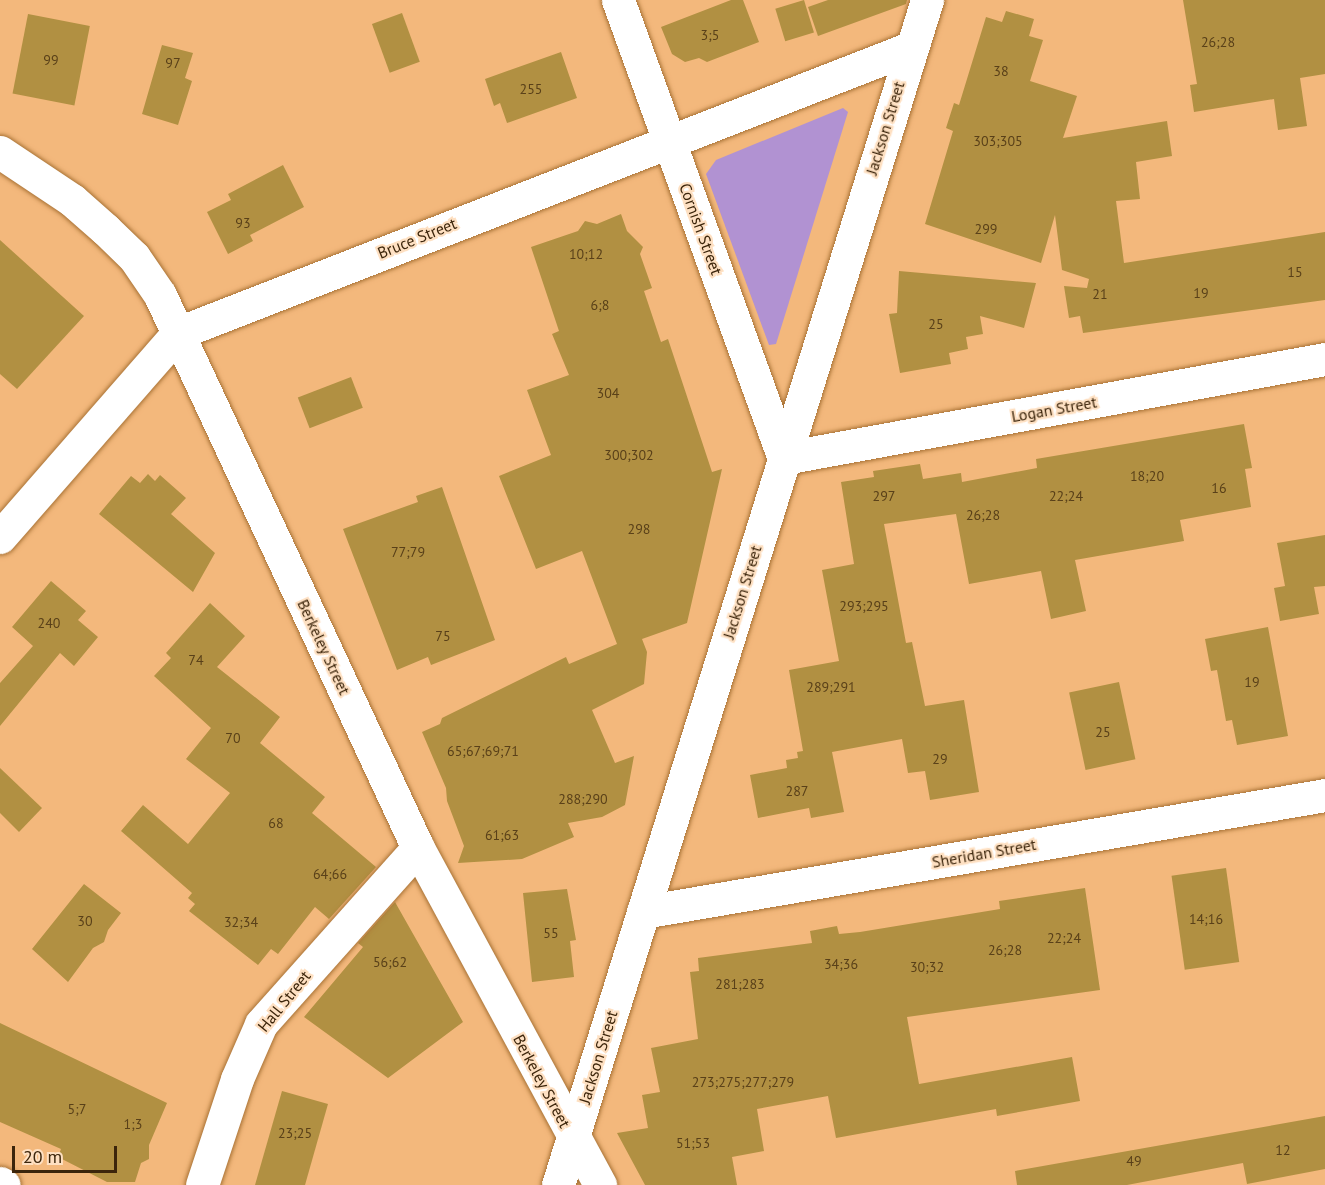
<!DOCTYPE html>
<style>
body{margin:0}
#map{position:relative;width:1325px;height:1185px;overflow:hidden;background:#f3b87c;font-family:"PT Sans",sans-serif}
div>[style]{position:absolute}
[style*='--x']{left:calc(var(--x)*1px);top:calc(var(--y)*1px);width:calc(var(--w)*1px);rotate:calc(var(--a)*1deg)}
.green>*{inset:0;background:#b192d2}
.building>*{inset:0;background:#b19042;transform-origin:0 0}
.roads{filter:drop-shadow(0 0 2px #a87235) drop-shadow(0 0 2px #a87235)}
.minor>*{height:33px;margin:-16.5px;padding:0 16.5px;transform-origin:16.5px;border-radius:16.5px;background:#fff}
.major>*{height:33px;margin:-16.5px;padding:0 16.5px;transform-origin:16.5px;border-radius:16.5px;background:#fff}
span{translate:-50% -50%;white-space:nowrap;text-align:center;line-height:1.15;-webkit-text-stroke:4.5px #fee0c2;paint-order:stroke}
.number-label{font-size:14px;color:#594019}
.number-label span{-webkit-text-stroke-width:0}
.street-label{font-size:16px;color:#3c250b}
.scale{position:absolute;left:12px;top:1146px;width:105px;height:27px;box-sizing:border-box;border:3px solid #3c250b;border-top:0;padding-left:8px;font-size:18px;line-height:21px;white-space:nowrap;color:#3c250b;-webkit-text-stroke:4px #fee0c2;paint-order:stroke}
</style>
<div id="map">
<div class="green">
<i style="clip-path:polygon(843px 108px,848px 112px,776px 344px,769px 345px,706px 174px,716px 160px)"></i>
</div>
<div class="building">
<i style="clip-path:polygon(731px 0,743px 0,759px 42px,707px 62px,699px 58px,685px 62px,672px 54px,661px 27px)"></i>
<i style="left:804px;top:0;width:34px;height:30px;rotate:73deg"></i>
<i style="clip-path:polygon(828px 0,907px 0,906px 4px,818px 36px,808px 7px)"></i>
<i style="clip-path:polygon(1183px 0,1325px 0,1325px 74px,1300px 78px,1307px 126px,1278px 130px,1274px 99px,1194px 112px,1190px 85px,1197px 84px)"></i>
<i style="clip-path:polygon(1006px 11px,1034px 19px,1029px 36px,1043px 40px,1030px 81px,1077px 96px,1063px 138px,1167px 121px,1172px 156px,1136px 162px,1140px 199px,1116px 201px,1124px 263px,1325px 232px,1325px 300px,1083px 333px,1080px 316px,1069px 318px,1064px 286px,1087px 288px,1089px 279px,1062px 270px,1055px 215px,1041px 263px,925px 224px,953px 131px,946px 128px,954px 103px,959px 105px,986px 17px,1002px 22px)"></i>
<i style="left:402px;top:13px;width:52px;height:32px;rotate:70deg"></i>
<i style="left:28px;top:14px;width:63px;height:81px;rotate:11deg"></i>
<i style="clip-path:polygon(162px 45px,193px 53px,185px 78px,192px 81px,178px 125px,142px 114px)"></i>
<i style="clip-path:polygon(561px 52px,577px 98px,507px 123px,500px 103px,494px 106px,485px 79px)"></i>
<i style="clip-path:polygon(283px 165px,304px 207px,250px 235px,253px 241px,228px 254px,207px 212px,231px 200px,228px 194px)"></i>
<i style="clip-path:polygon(621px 214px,627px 231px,643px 247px,640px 254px,652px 288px,644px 291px,661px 342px,668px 339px,712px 472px,722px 469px,687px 623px,642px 639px,647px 652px,644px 684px,592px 710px,615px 763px,634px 756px,625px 805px,602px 817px,568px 823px,574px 837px,522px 859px,458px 863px,464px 846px,447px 801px,446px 788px,422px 732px,440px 724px,442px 718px,566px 657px,569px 664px,617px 644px,582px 551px,536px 569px,499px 476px,551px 455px,527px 390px,569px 375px,552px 334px,559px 331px,531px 247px,578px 231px,585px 221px,597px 224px)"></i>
<i style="clip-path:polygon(0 240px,84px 316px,17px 389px,0 374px)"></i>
<i style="clip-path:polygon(899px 271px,1036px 283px,1024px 328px,980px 316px,983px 334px,966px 337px,968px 349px,949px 353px,951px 364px,900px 373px,889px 314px,897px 313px)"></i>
<i style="left:351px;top:377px;width:33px;height:57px;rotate:69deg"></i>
<i style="clip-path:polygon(1244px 424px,1252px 468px,1245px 469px,1251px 507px,1180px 520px,1184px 541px,1075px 560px,1086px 611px,1051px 619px,1041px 571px,969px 584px,956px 514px,884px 524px,906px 643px,912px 642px,925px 706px,964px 700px,979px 792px,930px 800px,925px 771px,908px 773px,902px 739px,832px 752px,844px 812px,811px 818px,809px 808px,758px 818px,750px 775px,787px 768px,786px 760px,798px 758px,797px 752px,803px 751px,789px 670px,839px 661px,822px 570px,854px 564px,841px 482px,874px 477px,873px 471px,920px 464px,923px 479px,961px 473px,962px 482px,1037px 468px,1036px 459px)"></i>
<i style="clip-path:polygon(148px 474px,155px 481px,160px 475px,186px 498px,171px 514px,215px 553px,193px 592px,99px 514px,131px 476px,140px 483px)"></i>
<i style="clip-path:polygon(442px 487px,495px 640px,431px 665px,428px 657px,397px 670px,343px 529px,418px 502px,416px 496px)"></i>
<i style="clip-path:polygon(1325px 535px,1325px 586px,1314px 587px,1319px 614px,1280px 621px,1274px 588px,1285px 586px,1277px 543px)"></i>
<i style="clip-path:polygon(51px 581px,86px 611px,78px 620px,98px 637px,74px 666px,60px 653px,0 726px,0 683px,33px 646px,12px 627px)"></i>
<i style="clip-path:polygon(210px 603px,245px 636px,217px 667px,280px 717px,260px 743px,325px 797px,312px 813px,376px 867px,329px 919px,315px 907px,278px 954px,271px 949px,258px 965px,189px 911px,195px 904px,188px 898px,192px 893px,121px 831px,143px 805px,188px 844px,230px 793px,186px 759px,211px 728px,154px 676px,171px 658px,166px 653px)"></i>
<i style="clip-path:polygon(1268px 627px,1288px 736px,1237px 745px,1232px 720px,1226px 721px,1217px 670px,1211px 671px,1205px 639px)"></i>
<i style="left:1119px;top:682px;width:79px;height:51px;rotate:78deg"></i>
<i style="clip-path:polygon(0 768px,42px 808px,19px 832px,0 813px)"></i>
<i style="left:1226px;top:868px;width:95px;height:55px;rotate:82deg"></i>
<i style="clip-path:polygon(84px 884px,121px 913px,108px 930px,104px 942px,93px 948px,68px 982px,32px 949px)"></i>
<i style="clip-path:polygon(1085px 888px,1100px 990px,907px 1017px,919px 1084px,1072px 1057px,1080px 1101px,997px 1116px,996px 1109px,836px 1138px,828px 1096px,757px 1109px,764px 1151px,732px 1157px,737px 1185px,645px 1185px,617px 1133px,648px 1128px,642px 1095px,660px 1092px,651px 1048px,698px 1039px,690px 972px,699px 971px,698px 958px,812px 943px,810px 931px,837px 926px,839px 934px,860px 932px,1000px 909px,999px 901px)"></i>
<i style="clip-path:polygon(567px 889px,576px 940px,570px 941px,574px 977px,532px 982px,523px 893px)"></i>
<i style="clip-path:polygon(395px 902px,463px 1022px,388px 1078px,304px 1017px,363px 947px,358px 943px)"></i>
<i style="clip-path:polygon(0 1023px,167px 1103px,149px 1145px,149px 1159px,141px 1163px,135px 1182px,107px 1182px,58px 1157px,61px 1149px,0 1122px)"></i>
<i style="clip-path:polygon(282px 1091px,328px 1104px,305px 1185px,255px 1185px)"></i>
<i style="clip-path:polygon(1325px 1116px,1325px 1169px,1247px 1184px,1243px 1163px,1127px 1185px,1017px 1185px,1015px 1171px)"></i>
</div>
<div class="roads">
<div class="minor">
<i style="--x:618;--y:0;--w:487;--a:70.1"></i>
<i style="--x:784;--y:458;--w:550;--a:-10.37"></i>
<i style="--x:0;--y:152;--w:87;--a:33.7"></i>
<i style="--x:72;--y:200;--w:44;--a:41.3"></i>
<i style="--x:105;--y:229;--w:40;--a:44"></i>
<i style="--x:134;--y:257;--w:46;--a:55.6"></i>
<i style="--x:160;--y:295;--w:610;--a:64.99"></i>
<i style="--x:418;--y:848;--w:383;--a:61.6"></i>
<i style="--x:0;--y:537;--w:271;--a:-48.9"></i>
<i style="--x:178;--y:333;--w:786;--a:-21.27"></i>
<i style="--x:643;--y:912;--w:692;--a:-9.73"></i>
<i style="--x:0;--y:1183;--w:4;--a:27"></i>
<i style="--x:202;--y:1185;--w:112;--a:-71.7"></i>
<i style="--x:237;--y:1079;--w:60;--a:-66.4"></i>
<i style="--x:261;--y:1024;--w:236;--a:-48.3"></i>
</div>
<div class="major">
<i style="--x:558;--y:1185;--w:1241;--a:-72.7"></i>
</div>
</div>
<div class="number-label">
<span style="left:710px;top:35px">3;5</span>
<span style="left:1218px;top:42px">26;28</span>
<span style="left:51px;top:60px">99</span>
<span style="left:173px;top:63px">97</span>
<span style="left:1001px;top:71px">38</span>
<span style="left:531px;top:89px">255</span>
<span style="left:998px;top:141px">303;305</span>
<span style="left:243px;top:223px">93</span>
<span style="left:986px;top:229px">299</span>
<span style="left:586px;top:254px">10;12</span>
<span style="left:1295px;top:272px">15</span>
<span style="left:1201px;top:293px">19</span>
<span style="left:1100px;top:294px">21</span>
<span style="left:600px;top:305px">6;8</span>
<span style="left:936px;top:324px">25</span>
<span style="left:608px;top:393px">304</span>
<span style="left:629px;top:455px">300;302</span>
<span style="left:1147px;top:476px">18;20</span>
<span style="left:1219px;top:488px">16</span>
<span style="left:884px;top:496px">297</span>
<span style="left:1066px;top:496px">22;24</span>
<span style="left:983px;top:515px">26;28</span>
<span style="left:639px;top:529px">298</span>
<span style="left:408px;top:552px">77;79</span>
<span style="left:864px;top:606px">293;295</span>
<span style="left:49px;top:623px">240</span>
<span style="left:443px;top:636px">75</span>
<span style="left:196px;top:660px">74</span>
<span style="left:1252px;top:682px">19</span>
<span style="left:831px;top:687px">289;291</span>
<span style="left:1103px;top:732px">25</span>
<span style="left:233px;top:738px">70</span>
<span style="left:483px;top:751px">65;67;69;71</span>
<span style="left:940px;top:759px">29</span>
<span style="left:797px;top:791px">287</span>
<span style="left:583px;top:799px">288;290</span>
<span style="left:276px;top:823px">68</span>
<span style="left:502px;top:835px">61;63</span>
<span style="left:330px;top:874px">64;66</span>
<span style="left:1206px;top:919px">14;16</span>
<span style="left:85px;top:921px">30</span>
<span style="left:241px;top:922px">32;34</span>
<span style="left:551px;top:933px">55</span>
<span style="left:1064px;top:938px">22;24</span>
<span style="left:1005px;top:950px">26;28</span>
<span style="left:390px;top:962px">56;62</span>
<span style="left:841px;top:964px">34;36</span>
<span style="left:927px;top:967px">30;32</span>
<span style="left:740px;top:984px">281;283</span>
<span style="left:743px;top:1082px">273;275;277;279</span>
<span style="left:77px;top:1109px">5;7</span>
<span style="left:133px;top:1124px">1;3</span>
<span style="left:295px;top:1133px">23;25</span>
<span style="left:693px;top:1143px">51;53</span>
<span style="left:1283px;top:1150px">12</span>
<span style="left:1134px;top:1161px">49</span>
</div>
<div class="street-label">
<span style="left:885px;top:128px;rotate:-73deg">Jackson Street</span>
<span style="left:701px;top:229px;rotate:70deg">Cornish Street</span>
<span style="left:417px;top:238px;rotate:-22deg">Bruce Street</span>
<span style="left:1054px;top:409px;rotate:-10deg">Logan Street</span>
<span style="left:742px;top:592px;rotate:-73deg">Jackson Street</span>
<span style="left:324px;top:647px;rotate:65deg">Berkeley Street</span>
<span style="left:984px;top:853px;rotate:-10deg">Sheridan Street</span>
<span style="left:284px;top:1001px;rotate:-51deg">Hall Street</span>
<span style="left:598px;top:1057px;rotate:-73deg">Jackson Street</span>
<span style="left:542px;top:1081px;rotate:62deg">Berkeley Street</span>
</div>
<div class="scale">20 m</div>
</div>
